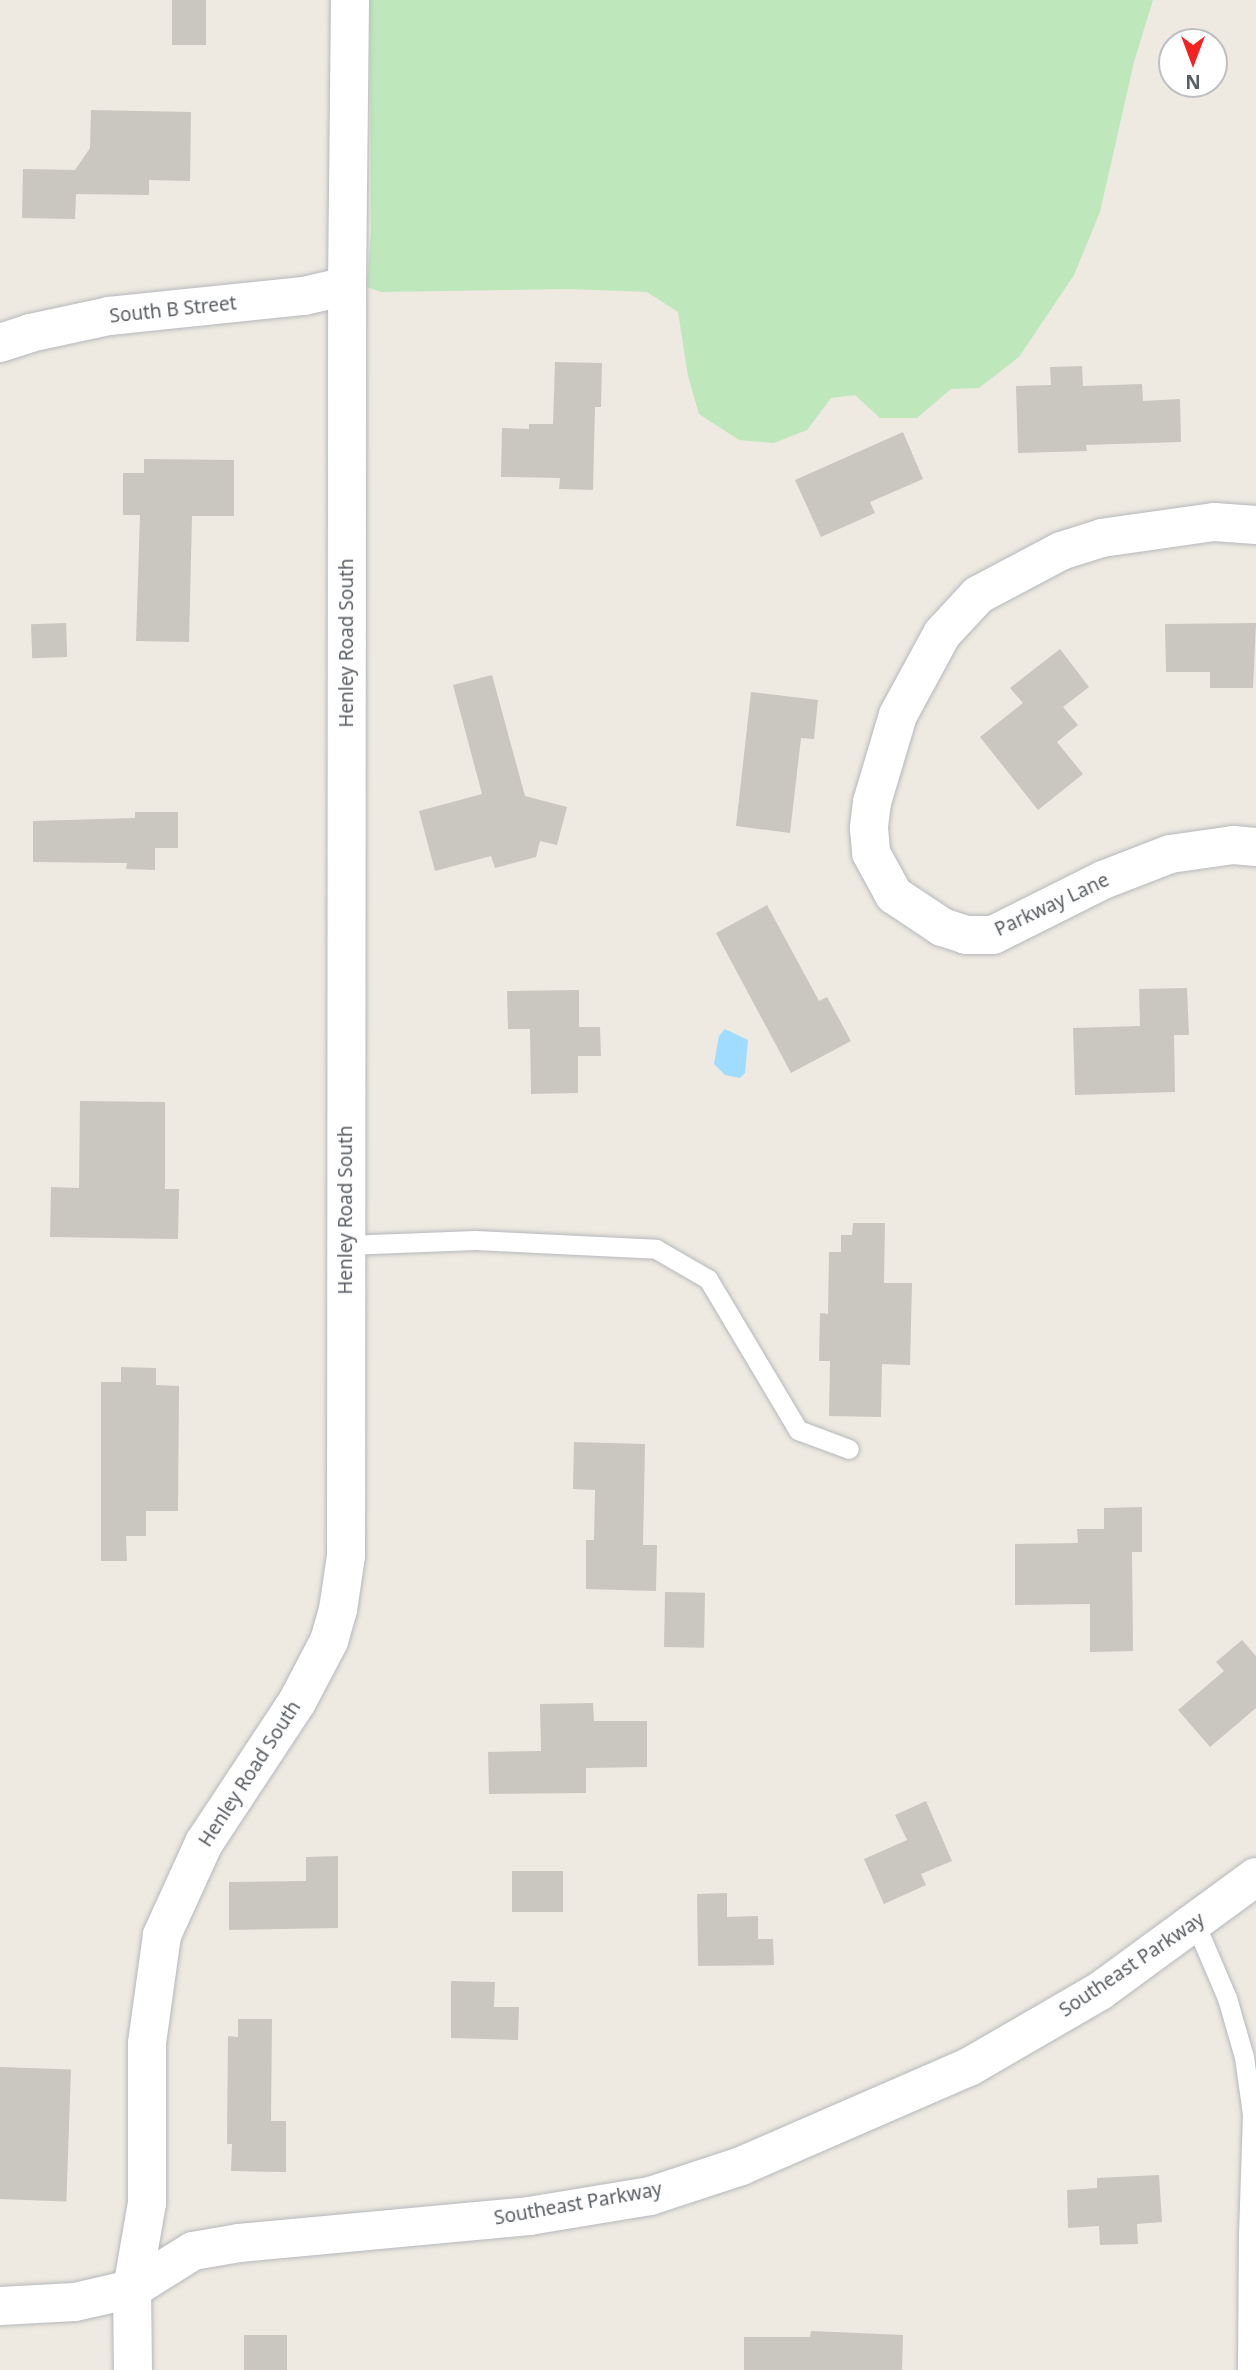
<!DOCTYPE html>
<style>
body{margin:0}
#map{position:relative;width:1256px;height:2370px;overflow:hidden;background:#eeeae1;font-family:"Noto Sans",sans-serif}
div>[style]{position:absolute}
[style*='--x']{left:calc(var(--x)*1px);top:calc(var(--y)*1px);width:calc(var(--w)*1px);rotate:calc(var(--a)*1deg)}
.green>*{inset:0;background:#bee7bb}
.water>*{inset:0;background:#9fdcff}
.building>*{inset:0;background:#cac6c0;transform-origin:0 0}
.roads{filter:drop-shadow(0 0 2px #b4b8bc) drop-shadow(0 0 2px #b4b8bc)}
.service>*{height:19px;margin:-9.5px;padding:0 9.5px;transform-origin:9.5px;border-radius:9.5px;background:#fff}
.minor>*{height:38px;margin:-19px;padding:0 19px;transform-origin:19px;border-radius:19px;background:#fff}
.tertiary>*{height:38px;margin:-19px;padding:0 19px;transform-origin:19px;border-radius:19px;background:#fff}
span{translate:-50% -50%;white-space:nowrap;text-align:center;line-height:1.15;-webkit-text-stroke:7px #fff;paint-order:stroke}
.street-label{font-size:19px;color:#595e63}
.north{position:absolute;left:1158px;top:28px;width:70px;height:70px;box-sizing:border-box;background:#fff;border:2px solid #bdbfc1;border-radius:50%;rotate:180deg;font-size:19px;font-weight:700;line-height:28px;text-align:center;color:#595e63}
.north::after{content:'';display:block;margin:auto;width:24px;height:32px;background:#f42220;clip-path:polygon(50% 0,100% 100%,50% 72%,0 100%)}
</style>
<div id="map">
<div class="green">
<i style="clip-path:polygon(370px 0,1153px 0,1134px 62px,1100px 212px,1074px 275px,1019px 357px,979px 388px,951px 389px,917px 418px,880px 418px,855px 395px,831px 398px,807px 430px,774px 443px,739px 440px,699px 414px,688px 376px,678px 312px,647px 292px,569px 289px,381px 292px,367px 287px,371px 232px)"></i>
</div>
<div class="water">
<i style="clip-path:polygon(725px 1029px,748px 1040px,745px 1073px,740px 1078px,725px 1075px,714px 1064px,719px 1036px)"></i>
</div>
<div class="building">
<i style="left:172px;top:0;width:34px;height:45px"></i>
<i style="clip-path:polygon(91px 110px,191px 112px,190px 181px,149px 180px,149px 195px,76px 194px,75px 219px,22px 218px,23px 169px,75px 170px,90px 148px)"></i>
<i style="clip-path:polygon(555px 362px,602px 363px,601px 407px,595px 407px,593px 490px,559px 489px,560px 478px,501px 477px,502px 428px,529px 429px,529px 424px,553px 424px)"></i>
<i style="clip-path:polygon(1082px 366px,1083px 386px,1142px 384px,1143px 401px,1180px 399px,1181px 442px,1086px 445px,1087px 451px,1018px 453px,1016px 386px,1051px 385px,1050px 367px)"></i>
<i style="clip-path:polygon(903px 432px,923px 479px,870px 502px,875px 513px,821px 537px,795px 480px)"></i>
<i style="clip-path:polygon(144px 459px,234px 460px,234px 516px,192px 516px,189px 642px,136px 641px,140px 515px,123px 515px,123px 473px,144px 473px)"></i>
<i style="left:66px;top:623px;width:34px;height:35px;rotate:88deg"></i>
<i style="clip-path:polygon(1256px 623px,1253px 688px,1210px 688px,1210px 672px,1166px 672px,1165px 624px)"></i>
<i style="clip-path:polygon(1060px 649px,1089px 687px,1063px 707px,1078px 725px,1057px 742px,1083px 774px,1038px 810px,980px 737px,1023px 703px,1010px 688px)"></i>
<i style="clip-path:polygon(492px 675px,525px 796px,567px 807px,557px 845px,540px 841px,536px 857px,495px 868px,491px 856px,435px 871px,419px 811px,482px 794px,453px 685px)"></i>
<i style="clip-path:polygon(751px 692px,818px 700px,814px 739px,801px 738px,790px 833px,736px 826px)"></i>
<i style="clip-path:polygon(135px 812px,178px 812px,178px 848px,155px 848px,155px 870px,126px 869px,127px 863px,33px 862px,33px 821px,135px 818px)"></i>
<i style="clip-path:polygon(767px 905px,819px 1001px,827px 997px,851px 1041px,791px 1073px,716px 933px)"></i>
<i style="clip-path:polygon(1187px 988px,1189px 1035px,1174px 1035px,1175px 1092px,1075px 1095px,1073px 1028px,1140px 1026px,1139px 989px)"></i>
<i style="clip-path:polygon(579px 990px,579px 1027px,600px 1027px,601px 1056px,578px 1056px,578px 1093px,531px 1094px,530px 1029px,508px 1029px,507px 991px)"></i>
<i style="clip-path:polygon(80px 1101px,165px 1102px,165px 1189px,179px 1189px,178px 1239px,50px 1237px,51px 1187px,79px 1188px)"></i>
<i style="clip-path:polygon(853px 1223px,885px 1223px,884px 1283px,912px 1283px,910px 1365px,882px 1364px,881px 1417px,829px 1416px,830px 1361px,819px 1361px,820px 1313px,828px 1314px,829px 1252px,841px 1252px,841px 1235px,852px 1235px)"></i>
<i style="clip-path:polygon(121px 1367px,156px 1368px,156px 1385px,179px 1386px,178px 1511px,146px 1511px,146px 1536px,126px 1536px,127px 1561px,101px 1561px,101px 1382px,121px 1382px)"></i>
<i style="clip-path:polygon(574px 1442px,645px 1444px,643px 1545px,657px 1545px,656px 1591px,586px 1589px,586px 1540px,594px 1540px,595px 1490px,573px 1489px)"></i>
<i style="clip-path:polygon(1142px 1507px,1142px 1552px,1132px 1552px,1133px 1651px,1090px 1652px,1090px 1604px,1015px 1605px,1015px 1544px,1078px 1543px,1077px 1529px,1104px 1529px,1104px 1508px)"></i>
<i style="left:665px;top:1592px;width:40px;height:55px;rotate:1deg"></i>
<i style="clip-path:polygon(1242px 1640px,1256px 1656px,1256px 1708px,1210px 1747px,1178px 1710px,1224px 1671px,1216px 1662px)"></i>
<i style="clip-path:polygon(593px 1703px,594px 1721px,647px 1721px,647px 1767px,586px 1768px,586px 1793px,489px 1794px,488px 1752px,541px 1751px,540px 1704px)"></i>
<i style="clip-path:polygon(926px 1801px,952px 1861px,921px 1874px,926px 1885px,884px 1904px,864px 1859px,907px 1840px,895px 1815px)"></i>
<i style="clip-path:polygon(338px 1856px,338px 1928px,229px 1930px,229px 1882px,306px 1881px,306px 1857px)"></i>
<i style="left:512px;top:1871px;width:51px;height:41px"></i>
<i style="clip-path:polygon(727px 1893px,727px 1917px,758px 1916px,758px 1939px,773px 1939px,774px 1965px,698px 1966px,697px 1894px)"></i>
<i style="clip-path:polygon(451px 1981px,495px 1982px,494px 2007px,519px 2007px,518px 2040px,451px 2038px)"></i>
<i style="clip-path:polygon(238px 2019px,272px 2019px,271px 2121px,286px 2121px,286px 2172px,231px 2171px,232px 2144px,227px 2144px,228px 2036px,238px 2037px)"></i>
<i style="left:0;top:2067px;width:71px;height:132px;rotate:2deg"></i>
<i style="clip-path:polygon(1159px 2175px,1162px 2222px,1137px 2224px,1138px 2244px,1100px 2245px,1099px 2226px,1068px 2228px,1067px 2190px,1097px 2188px,1097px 2178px)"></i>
<i style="clip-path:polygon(811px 2331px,903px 2335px,902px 2370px,744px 2370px,744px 2337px,810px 2337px)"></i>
<i style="left:244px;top:2335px;width:43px;height:35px"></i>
</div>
<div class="roads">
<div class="service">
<i style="--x:346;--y:1245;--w:129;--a:-2.2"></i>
<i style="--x:475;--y:1240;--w:181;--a:2.8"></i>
<i style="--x:656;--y:1249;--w:60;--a:30"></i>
<i style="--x:708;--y:1279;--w:176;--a:59.2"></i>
<i style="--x:798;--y:1430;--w:54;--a:20.4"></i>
<i style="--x:1195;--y:1923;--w:82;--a:66.9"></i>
<i style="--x:1227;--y:1998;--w:61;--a:73.9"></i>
<i style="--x:1244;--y:2057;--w:58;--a:82"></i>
<i style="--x:1252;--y:2114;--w:121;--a:91.9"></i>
<i style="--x:1247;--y:2370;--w:135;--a:-89.6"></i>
<i style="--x:1248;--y:2235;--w:9;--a:-27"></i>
</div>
<div class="minor">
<i style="--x:0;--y:343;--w:32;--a:-18"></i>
<i style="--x:30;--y:333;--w:81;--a:-12.1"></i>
<i style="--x:109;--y:316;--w:196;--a:-5.9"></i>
<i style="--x:304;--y:296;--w:44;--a:-13.1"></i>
<i style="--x:1256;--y:525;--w:42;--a:-175.9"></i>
<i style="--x:1214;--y:522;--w:113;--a:171.9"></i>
<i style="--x:1102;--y:538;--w:43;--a:162.4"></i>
<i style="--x:1061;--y:551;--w:94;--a:152.1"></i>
<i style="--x:978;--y:595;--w:53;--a:132.7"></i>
<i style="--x:942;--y:634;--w:92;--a:118.5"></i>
<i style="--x:898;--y:715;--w:91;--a:106.6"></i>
<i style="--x:872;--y:802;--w:26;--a:97"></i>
<i style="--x:869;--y:828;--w:25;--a:85"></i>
<i style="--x:871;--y:853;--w:48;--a:61.3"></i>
<i style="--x:894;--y:895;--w:58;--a:33.7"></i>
<i style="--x:942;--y:927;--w:25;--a:18"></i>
<i style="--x:966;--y:935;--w:27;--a:0"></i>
<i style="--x:993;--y:935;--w:123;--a:-26.6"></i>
<i style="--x:1103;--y:880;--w:72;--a:-21.2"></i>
<i style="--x:1170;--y:854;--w:64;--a:-8.1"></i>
<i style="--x:1233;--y:845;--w:23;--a:5"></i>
<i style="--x:0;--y:2306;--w:75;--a:-3.1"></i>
<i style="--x:75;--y:2302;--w:58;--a:-12.8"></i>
<i style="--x:132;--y:2289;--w:72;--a:-31.9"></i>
<i style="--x:193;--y:2251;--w:47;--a:-9.9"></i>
<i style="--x:239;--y:2243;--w:291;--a:-5.3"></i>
<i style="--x:529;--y:2216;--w:123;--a:-9.4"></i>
<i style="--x:650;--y:2196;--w:96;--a:-18.2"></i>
<i style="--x:741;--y:2166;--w:249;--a:-23.5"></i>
<i style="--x:969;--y:2067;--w:151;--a:-30.1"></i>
<i style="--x:1100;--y:1991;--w:193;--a:-36.2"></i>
</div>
<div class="tertiary">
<i style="--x:133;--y:2370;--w:81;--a:-90.7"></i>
<i style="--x:132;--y:2289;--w:87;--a:-80.1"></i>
<i style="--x:147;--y:2203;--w:160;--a:-90"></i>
<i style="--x:147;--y:2043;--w:109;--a:-82.1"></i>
<i style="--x:162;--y:1935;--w:101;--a:-65.5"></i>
<i style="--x:204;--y:1843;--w:169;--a:-56.6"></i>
<i style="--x:297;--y:1702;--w:69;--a:-62.3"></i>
<i style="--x:329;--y:1641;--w:32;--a:-74"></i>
<i style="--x:338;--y:1610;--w:55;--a:-81.6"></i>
<i style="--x:346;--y:1556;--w:1270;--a:-89.95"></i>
<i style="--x:347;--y:286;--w:286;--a:-89.4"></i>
</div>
</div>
<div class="street-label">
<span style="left:173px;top:310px;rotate:-6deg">South B Street</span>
<span style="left:347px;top:643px;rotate:-90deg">Henley Road South</span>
<span style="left:1052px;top:905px;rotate:-25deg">Parkway Lane</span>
<span style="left:346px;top:1210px;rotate:-90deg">Henley Road South</span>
<span style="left:250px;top:1774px;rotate:-57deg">Henley Road South</span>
<span style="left:1132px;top:1965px;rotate:-34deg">Southeast Parkway</span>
<span style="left:578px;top:2204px;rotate:-10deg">Southeast Parkway</span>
</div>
<div class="north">N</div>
</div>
